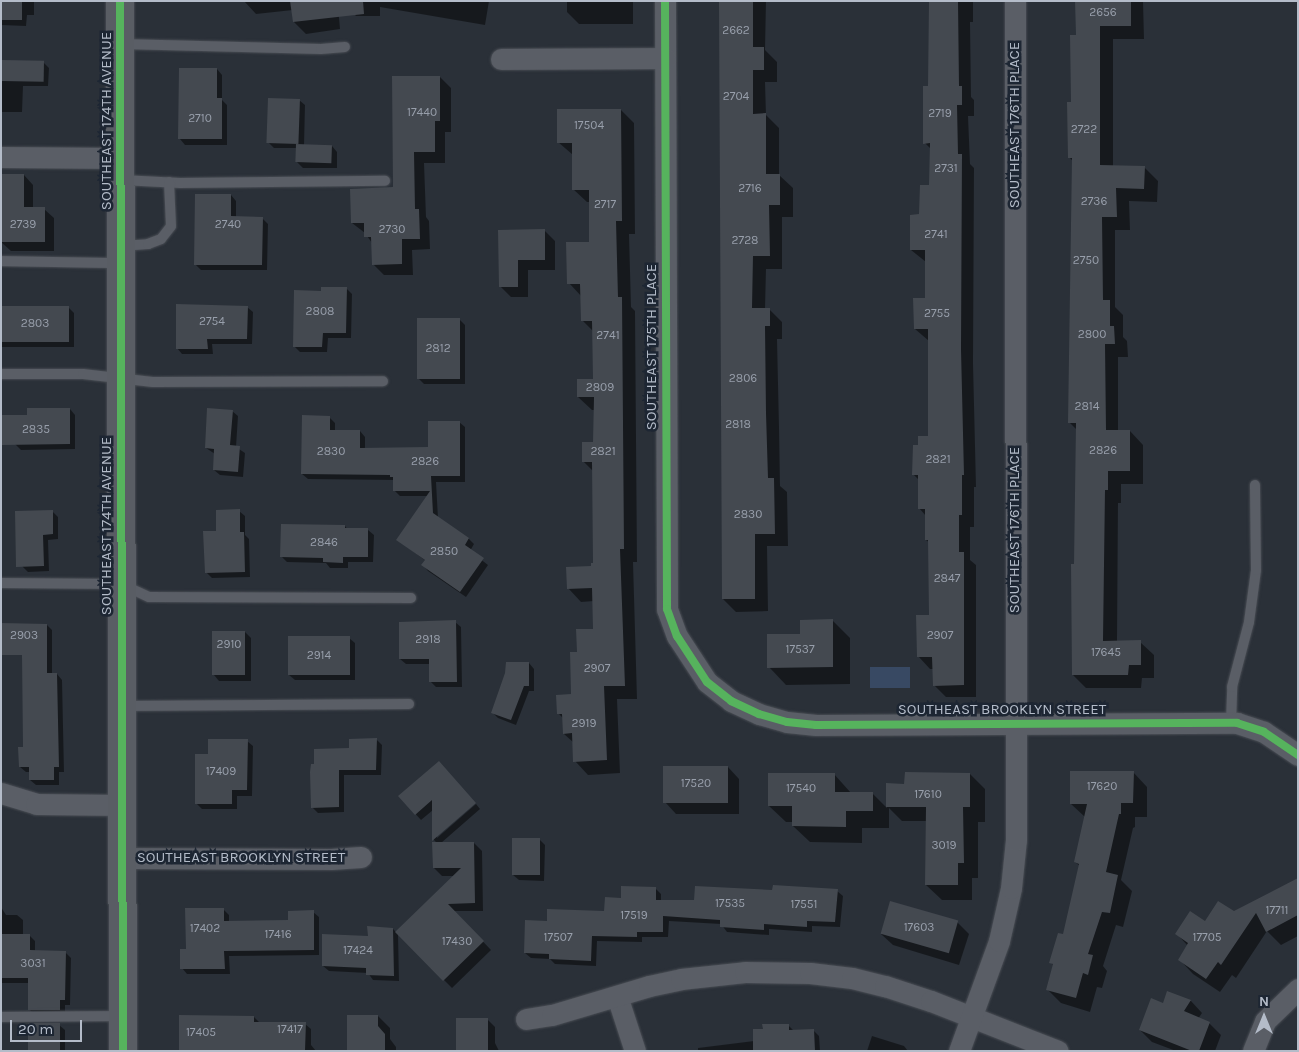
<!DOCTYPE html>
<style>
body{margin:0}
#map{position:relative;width:1299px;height:1052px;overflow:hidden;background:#2a3038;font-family:Karla,sans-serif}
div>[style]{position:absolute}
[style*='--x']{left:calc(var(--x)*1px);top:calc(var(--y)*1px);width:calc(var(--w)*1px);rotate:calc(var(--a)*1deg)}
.water>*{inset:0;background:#384963;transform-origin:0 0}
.shadow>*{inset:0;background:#0007}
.building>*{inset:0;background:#444950;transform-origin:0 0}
.roads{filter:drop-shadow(0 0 1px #484c53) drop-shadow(0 0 1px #484c53)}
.lane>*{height:10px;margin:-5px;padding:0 5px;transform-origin:5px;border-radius:5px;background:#5a5e66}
.street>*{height:21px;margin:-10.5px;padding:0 10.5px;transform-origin:10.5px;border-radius:10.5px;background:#5a5e66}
.secondary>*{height:28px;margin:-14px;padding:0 14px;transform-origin:14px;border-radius:14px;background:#595d64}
.cycleway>*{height:8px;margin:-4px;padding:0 4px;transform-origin:4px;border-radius:4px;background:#56b35d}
span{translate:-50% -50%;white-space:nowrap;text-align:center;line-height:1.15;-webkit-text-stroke:5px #1d2633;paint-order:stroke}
.number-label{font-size:12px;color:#989fab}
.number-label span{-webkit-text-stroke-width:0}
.street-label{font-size:15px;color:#b4bcc9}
.frame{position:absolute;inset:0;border:2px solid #b4bcc9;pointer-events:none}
.north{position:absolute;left:1239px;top:992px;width:50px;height:50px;-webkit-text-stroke:4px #1d2633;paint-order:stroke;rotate:0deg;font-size:14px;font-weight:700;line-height:20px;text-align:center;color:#b4bcc9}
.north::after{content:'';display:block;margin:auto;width:18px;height:22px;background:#b4bcc9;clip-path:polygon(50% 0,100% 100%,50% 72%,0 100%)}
.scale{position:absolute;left:10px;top:1020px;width:72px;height:22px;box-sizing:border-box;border:2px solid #b4bcc9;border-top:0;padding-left:6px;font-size:15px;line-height:18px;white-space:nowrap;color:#b4bcc9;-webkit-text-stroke:4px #1d2633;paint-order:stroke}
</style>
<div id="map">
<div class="water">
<i style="left:870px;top:667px;width:40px;height:21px"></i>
</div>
<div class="shadow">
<i style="clip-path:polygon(1px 1px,34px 1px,34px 15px,27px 15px,26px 26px,1px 25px)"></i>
<i style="clip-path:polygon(244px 1px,333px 1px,338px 6px,340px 29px,306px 34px,294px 22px,293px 10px,256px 14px)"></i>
<i style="clip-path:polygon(343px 1px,489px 1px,485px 25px,380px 7px,380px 16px,356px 16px)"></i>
<i style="clip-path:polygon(567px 1px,633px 1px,633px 24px,579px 24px,567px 12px)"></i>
<i style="clip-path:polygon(720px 1px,766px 1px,765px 50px,777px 62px,777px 82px,765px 82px,766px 115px,779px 128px,779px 175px,793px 188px,793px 217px,782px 217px,782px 269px,766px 269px,765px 309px,769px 309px,782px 322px,782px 339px,777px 339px,779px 427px,780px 486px,787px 492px,788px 546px,767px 546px,768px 611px,736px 612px,723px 599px)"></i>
<i style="clip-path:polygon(929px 1px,973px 1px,973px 22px,970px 22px,971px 97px,974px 100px,974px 116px,968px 116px,970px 164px,974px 168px,973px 363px,976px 487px,974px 487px,974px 527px,970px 527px,970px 560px,976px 565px,976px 697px,946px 697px,934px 685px,934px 669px,930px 669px,918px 656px,930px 616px,930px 543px,926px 540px,926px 516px,919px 508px,919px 480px,913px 474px,919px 446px,930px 437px,929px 341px,915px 329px,926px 300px,926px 262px,911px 250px,931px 186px,931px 149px,925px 143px,930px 88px)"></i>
<i style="clip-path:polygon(1077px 1px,1143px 1px,1144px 39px,1113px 39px,1113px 167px,1144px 167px,1158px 181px,1157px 202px,1129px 201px,1130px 230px,1115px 230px,1115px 307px,1123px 315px,1123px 337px,1127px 341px,1128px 357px,1118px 357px,1118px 431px,1130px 431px,1143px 445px,1143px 484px,1121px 484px,1121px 503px,1118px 503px,1117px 642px,1140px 642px,1154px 655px,1154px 678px,1142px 678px,1141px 688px,1086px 688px,1073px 675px,1077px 430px,1069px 422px,1074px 162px,1069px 157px,1077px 36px)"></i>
<i style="clip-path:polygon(1px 61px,43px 62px,49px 68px,48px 86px,23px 86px,22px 112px,1px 112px)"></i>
<i style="clip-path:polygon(217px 69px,222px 75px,222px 100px,227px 105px,227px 145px,185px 145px,180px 139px)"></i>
<i style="clip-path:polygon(440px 77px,451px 88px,451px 132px,445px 132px,445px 163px,424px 163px,426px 217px,429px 221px,430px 249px,412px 250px,413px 275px,384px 275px,373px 264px,372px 243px,365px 233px,352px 223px,394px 188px)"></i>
<i style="clip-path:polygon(299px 100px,305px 105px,304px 146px,332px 146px,337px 152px,337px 168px,303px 168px,297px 162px,297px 148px,274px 148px,268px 142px)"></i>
<i style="clip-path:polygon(621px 110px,634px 123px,635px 234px,629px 234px,631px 307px,635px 311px,637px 562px,633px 562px,637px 699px,617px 699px,620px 773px,588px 775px,575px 761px,574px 743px,564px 734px,564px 719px,559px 714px,573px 695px,578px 653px,595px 630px,594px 601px,581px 602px,568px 588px,595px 564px,593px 471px,583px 461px,594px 444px,595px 410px,592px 410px,578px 397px,594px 380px,594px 332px,583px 321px,582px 297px,569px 283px,590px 243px,590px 202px,587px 202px,573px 189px,573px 155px,558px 142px)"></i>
<i style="clip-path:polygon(1px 175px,24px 175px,33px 185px,33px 209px,44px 209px,54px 218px,54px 251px,11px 251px,1px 242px)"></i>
<i style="clip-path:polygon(231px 195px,236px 201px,236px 218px,262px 218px,268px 224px,267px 270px,201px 270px,195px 264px)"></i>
<i style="clip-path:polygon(544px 230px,555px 241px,555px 270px,528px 270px,528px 297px,511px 297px,500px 286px,500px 231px)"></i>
<i style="clip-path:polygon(346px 288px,352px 294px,351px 338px,328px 338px,327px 352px,300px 352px,294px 346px,322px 292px)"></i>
<i style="clip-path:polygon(247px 307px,253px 312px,252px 344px,212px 344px,213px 354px,182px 354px,177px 348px)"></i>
<i style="clip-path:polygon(1px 308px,69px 308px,74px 313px,74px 347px,2px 347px)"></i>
<i style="clip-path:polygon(460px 320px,465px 325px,465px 384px,424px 384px,418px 378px)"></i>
<i style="clip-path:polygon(70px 409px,75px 415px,75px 449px,21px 450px,15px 444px,28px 417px)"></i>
<i style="clip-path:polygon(232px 411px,238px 416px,236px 447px,245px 453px,243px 477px,220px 475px,214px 470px,215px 454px,206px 448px)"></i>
<i style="clip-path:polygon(329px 417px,335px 423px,335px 431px,360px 431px,365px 437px,365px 449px,430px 449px,459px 422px,465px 427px,465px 482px,436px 482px,438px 518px,469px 539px,474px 544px,470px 551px,488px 565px,466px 597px,428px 571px,423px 565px,426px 561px,398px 540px,428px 496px,400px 496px,394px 490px,395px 480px,308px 479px,302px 474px)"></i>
<i style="clip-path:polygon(52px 511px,58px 517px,58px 539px,48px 540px,49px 571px,28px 572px,22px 566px)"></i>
<i style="clip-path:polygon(239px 511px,245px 516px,245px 535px,249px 539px,250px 577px,212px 578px,206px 572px,218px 532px)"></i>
<i style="clip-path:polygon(345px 526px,348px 530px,368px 530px,374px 535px,373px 562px,348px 562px,348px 568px,330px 568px,326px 563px,287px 562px,282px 557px)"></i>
<i style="clip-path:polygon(832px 620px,850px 638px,850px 684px,786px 685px,769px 667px,801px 635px)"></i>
<i style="clip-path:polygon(455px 622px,461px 627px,462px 687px,436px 687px,430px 681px,430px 664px,406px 664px,400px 659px)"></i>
<i style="clip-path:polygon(47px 625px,52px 630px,52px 674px,57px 674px,62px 680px,64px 772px,59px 772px,59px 785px,36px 785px,30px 780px,30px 772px,26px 772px,20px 767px)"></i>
<i style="clip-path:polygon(245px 632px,251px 638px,251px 681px,219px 681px,214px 675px)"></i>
<i style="clip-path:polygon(349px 638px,355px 643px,355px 680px,295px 680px,289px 675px)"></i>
<i style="clip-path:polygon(529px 663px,534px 669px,534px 691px,529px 691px,516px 725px,498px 718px,493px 713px)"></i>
<i style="clip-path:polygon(376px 739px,382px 745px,381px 775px,344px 775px,344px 812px,318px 813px,312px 807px,351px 750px)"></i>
<i style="clip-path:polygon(247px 741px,253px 746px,252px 796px,237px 796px,237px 809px,202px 809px,196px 803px,209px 756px)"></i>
<i style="clip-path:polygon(439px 763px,437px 838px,476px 804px,480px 809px,441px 843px,474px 843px,482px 851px,483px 911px,454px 911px,491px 950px,452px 988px,398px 934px,399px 981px,373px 980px,368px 973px,329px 971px,323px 966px,369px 938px,393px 929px,396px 932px,455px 876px,442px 876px,434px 868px,437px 843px,434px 840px,433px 810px,421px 820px,400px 797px)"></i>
<i style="clip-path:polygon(728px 767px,739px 779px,739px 814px,676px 814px,665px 802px)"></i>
<i style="clip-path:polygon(1133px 772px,1147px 787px,1147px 817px,1135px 817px,1135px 827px,1133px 828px,1121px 880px,1132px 891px,1123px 927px,1116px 925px,1103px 966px,1107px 971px,1102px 988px,1097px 987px,1090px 1012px,1061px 1003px,1047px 989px,1054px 966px,1051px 962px,1064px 936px,1080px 866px,1075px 862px,1085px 817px,1071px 804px)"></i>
<i style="clip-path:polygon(834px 774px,851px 793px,872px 793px,887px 808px,887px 784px,905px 785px,970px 774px,985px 789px,985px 822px,978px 822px,978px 878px,972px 878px,972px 900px,942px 900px,926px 885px,927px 821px,902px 821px,889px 808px,889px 828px,862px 828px,862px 843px,810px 842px,793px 826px,793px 822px,786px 822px,769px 806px)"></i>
<i style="clip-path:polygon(539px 839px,545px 845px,544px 881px,519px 880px,513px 875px)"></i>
<i style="clip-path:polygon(1298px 880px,1298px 936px,1281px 945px,1267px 931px,1236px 978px,1232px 975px,1220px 992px,1193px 974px,1180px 960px,1188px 946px,1176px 933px,1234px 912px)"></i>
<i style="clip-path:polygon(655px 888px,661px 894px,661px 901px,695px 901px,774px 891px,837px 891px,843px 896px,840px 927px,812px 926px,812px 932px,769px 929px,769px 935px,727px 932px,721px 924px,669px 921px,668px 937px,642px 937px,642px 942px,597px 941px,596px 966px,555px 964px,550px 959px,531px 958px,525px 953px,548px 922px,606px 912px,622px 899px)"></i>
<i style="clip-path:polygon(1px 907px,6px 915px,17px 915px,23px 920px,23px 936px,30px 936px,35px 941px,35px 952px,65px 952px,71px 958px,70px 1005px,65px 1005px,65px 1015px,35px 1015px,29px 1009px,29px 983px,1px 983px)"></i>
<i style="clip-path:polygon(223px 909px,229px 915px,229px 922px,290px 921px,313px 912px,319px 917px,319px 955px,229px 956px,230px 974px,187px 974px,182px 968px,187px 951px)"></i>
<i style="clip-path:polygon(957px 922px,969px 934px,959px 965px,893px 945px,881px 934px)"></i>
<i style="clip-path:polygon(1168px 993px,1191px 1001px,1202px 1013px,1198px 1019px,1209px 1023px,1221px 1035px,1215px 1051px,1176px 1051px,1152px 1042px,1140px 1030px,1164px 1005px)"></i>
<i style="clip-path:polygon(378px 1016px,390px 1028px,390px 1039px,396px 1047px,396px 1051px,348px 1051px)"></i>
<i style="clip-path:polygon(254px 1017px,259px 1022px,305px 1024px,311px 1029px,311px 1045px,316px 1051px,180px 1051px)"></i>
<i style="clip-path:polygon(487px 1019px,495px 1027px,495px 1043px,499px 1051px,458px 1051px)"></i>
<i style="clip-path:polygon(59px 1025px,65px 1030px,65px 1051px,29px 1051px)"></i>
<i style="clip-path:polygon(788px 1025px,794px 1031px,814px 1031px,819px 1036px,820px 1051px,698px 1051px,698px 1048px,754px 1041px,764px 1030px)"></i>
<i style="clip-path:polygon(872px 1036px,904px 1046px,908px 1051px,867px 1051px)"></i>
</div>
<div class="building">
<i style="left:1px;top:1px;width:21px;height:19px"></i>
<i style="clip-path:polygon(290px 1px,363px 1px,364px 14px,293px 22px)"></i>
<i style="clip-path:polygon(719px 1px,753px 1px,753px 47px,764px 47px,764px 70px,753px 70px,753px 114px,766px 113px,766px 174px,780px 174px,780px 205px,769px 205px,770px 256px,753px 256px,752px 308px,770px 308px,770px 326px,765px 326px,766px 413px,768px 478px,774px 478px,775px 534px,755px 534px,755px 599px,722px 599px)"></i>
<i style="clip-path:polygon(929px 1px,958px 1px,959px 86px,962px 86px,962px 105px,957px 105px,958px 154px,962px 154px,961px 349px,964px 475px,962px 475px,962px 515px,959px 515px,959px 552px,964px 552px,964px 685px,933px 686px,932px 657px,917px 657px,916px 615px,929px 615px,928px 540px,925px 540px,925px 509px,918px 509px,918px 475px,912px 475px,913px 445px,918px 445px,918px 436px,928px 436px,928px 329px,914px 329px,913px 298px,925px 298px,925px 250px,910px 250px,910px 215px,919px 214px,920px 185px,929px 185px,930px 143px,923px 144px,923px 86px,928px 86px)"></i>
<i style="clip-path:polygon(1075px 1px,1131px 1px,1131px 26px,1100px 26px,1100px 165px,1145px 166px,1144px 189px,1116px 188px,1117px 217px,1102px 217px,1103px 300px,1110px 300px,1110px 326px,1114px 326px,1115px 344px,1105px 344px,1106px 430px,1130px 430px,1130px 471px,1108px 471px,1108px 490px,1105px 490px,1103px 641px,1141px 640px,1141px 665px,1129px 665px,1128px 675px,1072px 675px,1071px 564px,1074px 564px,1076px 423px,1068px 423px,1072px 158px,1068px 158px,1067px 102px,1071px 102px,1070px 35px,1076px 35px)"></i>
<i style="left:1px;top:60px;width:43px;height:21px;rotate:1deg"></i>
<i style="clip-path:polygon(179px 68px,217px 68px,217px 98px,222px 98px,222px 139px,178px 139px)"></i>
<i style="clip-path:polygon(392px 76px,440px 76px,440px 121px,435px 121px,435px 152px,414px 152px,415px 209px,419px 209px,420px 239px,402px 239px,402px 264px,372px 265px,371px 237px,364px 237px,364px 223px,351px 223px,350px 189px,393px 187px)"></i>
<i style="left:268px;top:98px;width:32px;height:45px;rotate:2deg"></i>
<i style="clip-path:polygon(557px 109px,621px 109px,622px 221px,616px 221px,618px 297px,622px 297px,624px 549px,620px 549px,625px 686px,604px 686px,607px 760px,573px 762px,572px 733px,563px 734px,562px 714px,557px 714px,556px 695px,571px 694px,570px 652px,577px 652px,576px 629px,593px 629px,592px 588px,567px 589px,566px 567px,591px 566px,591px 563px,593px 563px,592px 462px,582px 462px,582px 442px,593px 442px,594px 397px,577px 397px,577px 379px,593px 379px,592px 321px,581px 321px,580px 284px,567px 284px,566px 242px,589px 242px,589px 190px,572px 190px,572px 143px,557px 143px)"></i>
<i style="left:296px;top:144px;width:36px;height:18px;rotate:2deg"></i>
<i style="clip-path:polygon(1px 174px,24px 174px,24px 207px,45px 207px,45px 242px,1px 242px)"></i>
<i style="clip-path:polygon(195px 194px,231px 194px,231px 216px,263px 217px,262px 265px,194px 265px)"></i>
<i style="clip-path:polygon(545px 229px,545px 260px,518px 260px,518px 287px,499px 287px,498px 230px)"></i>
<i style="clip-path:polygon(321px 287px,347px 287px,346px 333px,323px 333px,322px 347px,293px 347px,294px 290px,321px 291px)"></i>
<i style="clip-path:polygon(176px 304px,248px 306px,247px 339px,207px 339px,208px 349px,176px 349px)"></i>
<i style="left:69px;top:306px;width:36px;height:68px;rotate:90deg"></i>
<i style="left:417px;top:318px;width:43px;height:61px"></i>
<i style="clip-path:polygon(27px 408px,70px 408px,70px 444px,2px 445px,2px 415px,27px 415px)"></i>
<i style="clip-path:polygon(207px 408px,233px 410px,230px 445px,240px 446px,238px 472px,213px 470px,214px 449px,205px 448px)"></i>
<i style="clip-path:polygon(302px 415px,330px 416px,330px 430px,360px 430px,360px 448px,428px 447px,428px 421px,460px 421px,460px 476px,431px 476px,433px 513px,469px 538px,465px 545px,484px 558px,460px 592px,421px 565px,425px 560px,396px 540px,430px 491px,393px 491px,393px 477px,390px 477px,390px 475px,301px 474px)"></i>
<i style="clip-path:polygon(240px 509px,240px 532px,244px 532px,245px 572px,205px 573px,203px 531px,216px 531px,216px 510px)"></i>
<i style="clip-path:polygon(53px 510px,53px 534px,43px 535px,44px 566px,16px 567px,15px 511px)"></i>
<i style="clip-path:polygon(281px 524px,345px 525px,345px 528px,368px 528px,368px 557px,343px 557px,343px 563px,323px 562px,323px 558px,280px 557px)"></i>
<i style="clip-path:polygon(833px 619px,833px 667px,767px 668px,767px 634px,800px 634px,800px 620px)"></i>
<i style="clip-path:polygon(456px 620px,457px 682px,429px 682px,429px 659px,399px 659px,399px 622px)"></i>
<i style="clip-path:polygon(1px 623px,47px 624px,47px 673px,57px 673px,59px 767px,54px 767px,54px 780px,29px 780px,29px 767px,19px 767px,18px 747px,23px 747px,22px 655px,1px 655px)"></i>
<i style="left:212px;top:631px;width:33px;height:44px"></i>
<i style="left:288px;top:636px;width:62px;height:39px"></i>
<i style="clip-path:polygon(506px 662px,529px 662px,529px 686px,524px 686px,511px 720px,491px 713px,505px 673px)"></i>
<i style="clip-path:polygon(377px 738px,376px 770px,339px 770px,339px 807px,311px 808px,310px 772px,311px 764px,314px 764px,314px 749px,349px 748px,349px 739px)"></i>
<i style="clip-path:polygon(208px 739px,248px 739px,247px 790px,232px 790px,232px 804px,195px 804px,195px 754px,208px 754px)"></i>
<i style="clip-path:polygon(439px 761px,476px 803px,432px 841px,432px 800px,415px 815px,398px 796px)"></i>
<i style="left:663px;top:766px;width:65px;height:37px"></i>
<i style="clip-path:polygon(1070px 771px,1134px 771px,1133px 803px,1121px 803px,1121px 814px,1119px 814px,1106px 872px,1118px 875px,1110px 913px,1102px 912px,1088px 954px,1093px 955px,1088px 975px,1083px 973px,1076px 998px,1046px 990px,1053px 964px,1049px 963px,1058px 933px,1063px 934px,1079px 864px,1074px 862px,1087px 804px,1070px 804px)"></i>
<i style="clip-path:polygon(905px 772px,970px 773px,970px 807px,963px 807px,964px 863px,958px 863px,958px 885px,925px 885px,926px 807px,886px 807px,886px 783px,904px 784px)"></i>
<i style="clip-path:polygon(768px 773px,835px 773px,835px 792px,873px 792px,873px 811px,846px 811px,846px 827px,792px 826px,792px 806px,768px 806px)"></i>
<i style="left:512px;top:838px;width:28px;height:37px"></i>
<i style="clip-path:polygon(432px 842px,474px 842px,475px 903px,448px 904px,484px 941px,443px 981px,395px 932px,461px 868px,433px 868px)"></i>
<i style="clip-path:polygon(1298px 878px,1298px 915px,1266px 932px,1256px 913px,1221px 965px,1218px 962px,1206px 979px,1178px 960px,1188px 943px,1175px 934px,1190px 911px,1205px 921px,1218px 901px,1234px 911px)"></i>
<i style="clip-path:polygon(773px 885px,838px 889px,835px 922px,807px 921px,807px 927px,764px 924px,764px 930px,720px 927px,720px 920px,663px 916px,663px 932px,637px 932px,637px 937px,592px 936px,591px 961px,549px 959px,549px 954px,524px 953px,525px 920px,547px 921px,547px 909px,604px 911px,605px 897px,621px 898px,621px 886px,656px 887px,656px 900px,694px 900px,695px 886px,772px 890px)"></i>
<i style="left:890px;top:901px;width:71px;height:34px;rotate:16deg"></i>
<i style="clip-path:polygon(185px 908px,224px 908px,224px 921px,288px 920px,288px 911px,314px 910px,314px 950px,224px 951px,225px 969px,180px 969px,180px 949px,186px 949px)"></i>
<i style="clip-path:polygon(367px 926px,393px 928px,394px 976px,366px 975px,366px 968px,322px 966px,322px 934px,368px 936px)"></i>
<i style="clip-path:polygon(1px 934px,30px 934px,30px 950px,66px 951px,65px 1000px,60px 1000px,60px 1010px,28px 1010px,28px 978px,1px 978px)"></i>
<i style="clip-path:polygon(1167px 991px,1191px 1000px,1184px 1011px,1210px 1022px,1199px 1051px,1192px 1051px,1139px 1030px,1151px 998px,1163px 1003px)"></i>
<i style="clip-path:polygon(179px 1015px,254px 1016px,254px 1022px,306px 1022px,305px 1051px,179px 1051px)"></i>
<i style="clip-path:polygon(347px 1015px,378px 1015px,378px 1026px,385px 1034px,385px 1051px,347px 1051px)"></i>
<i style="left:456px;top:1018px;width:32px;height:33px"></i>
<i style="left:60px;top:1023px;width:28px;height:32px;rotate:90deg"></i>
<i style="clip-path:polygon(762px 1024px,789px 1024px,789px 1030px,814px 1029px,815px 1051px,753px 1051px,753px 1029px,763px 1029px)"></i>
</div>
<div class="roads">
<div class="lane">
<i style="--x:121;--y:44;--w:200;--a:1.4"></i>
<i style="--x:321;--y:49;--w:24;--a:-5"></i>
<i style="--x:122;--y:180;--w:58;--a:3"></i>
<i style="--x:180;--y:183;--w:205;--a:-0.6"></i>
<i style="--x:121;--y:246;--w:27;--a:-4"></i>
<i style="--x:148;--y:244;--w:14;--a:-21"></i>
<i style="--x:161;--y:239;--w:16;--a:-52"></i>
<i style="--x:171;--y:226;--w:44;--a:-92.6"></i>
<i style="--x:1;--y:261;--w:119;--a:1"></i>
<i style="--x:1;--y:374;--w:82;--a:0"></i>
<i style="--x:83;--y:374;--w:70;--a:6.5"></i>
<i style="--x:153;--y:382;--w:230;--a:-0.2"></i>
<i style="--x:1;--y:583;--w:120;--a:0.5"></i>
<i style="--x:121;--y:584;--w:31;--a:25"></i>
<i style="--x:149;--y:597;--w:262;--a:0.2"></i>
<i style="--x:123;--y:706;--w:286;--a:-0.4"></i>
<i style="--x:1231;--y:723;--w:36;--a:-88"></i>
<i style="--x:1232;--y:687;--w:67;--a:-75.3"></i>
<i style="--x:1249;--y:622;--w:52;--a:-82.3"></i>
<i style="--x:1256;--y:570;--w:85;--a:-90.7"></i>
<i style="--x:1;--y:1017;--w:122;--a:-0.5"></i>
</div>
<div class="street">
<i style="--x:665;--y:1;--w:608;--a:89.81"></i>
<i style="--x:667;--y:609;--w:29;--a:70"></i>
<i style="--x:677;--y:636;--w:55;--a:56.9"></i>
<i style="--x:707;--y:682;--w:31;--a:38"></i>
<i style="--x:731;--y:701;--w:31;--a:25"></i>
<i style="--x:759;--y:714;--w:29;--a:16"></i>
<i style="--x:787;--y:722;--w:29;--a:6"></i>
<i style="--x:816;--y:725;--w:421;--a:-0.3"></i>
<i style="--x:1237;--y:723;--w:28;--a:18"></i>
<i style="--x:1264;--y:732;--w:41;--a:34.1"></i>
<i style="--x:501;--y:59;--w:164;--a:-0.3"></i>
<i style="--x:1;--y:157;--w:120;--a:0.5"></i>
<i style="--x:1;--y:793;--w:37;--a:17"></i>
<i style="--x:36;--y:804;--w:86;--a:0.7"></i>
<i style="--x:122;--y:858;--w:209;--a:0.3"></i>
<i style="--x:331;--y:859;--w:30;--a:-4"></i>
<i style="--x:617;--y:996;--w:58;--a:71.9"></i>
<i style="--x:526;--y:1019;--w:26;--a:-9"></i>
<i style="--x:552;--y:1015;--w:101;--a:-16.6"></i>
<i style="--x:649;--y:986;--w:33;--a:-12"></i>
<i style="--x:681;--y:979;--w:64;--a:-6.2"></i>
<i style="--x:745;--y:972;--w:65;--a:0.9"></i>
<i style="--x:810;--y:973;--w:42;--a:6.8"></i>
<i style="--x:852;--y:978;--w:34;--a:14"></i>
<i style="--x:885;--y:986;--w:48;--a:18.1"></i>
<i style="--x:931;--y:1001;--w:136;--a:21.5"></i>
<i style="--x:959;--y:1051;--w:117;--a:-70"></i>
<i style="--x:999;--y:941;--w:54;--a:-77.2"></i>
<i style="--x:1011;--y:888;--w:48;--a:-84.1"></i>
<i style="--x:1016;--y:840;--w:839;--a:-90.07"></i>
<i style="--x:1253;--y:1051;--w:32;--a:-68"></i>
<i style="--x:1265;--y:1021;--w:46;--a:-44.1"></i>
</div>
<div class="secondary">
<i style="--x:120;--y:1;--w:1050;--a:89.84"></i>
</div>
</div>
<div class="cycleway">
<i style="--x:120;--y:1;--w:1050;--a:89.84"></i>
<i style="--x:665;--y:1;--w:608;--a:89.81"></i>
<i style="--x:667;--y:609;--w:29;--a:70"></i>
<i style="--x:677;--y:636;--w:55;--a:56.9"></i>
<i style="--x:707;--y:682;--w:31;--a:38"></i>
<i style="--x:731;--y:701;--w:31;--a:25"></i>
<i style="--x:759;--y:714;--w:29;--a:16"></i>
<i style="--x:787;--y:722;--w:29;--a:6"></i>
<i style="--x:816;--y:725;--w:421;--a:-0.3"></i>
<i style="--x:1237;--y:723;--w:28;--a:18"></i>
<i style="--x:1264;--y:732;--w:41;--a:34.1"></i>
</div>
<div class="number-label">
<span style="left:1103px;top:13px">2656</span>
<span style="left:736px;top:31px">2662</span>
<span style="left:736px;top:97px">2704</span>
<span style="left:422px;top:113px">17440</span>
<span style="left:940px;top:114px">2719</span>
<span style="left:200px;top:119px">2710</span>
<span style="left:589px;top:126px">17504</span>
<span style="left:1084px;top:130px">2722</span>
<span style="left:946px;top:169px">2731</span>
<span style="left:750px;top:189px">2716</span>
<span style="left:1094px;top:202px">2736</span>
<span style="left:605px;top:205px">2717</span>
<span style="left:23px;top:225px">2739</span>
<span style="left:228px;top:225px">2740</span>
<span style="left:392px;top:230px">2730</span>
<span style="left:936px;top:235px">2741</span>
<span style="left:745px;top:241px">2728</span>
<span style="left:1086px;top:261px">2750</span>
<span style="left:320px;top:312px">2808</span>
<span style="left:937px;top:314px">2755</span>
<span style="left:212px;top:322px">2754</span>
<span style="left:35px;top:324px">2803</span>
<span style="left:1092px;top:335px">2800</span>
<span style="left:608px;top:336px">2741</span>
<span style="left:438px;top:349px">2812</span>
<span style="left:743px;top:379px">2806</span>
<span style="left:600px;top:388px">2809</span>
<span style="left:1087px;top:407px">2814</span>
<span style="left:738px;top:425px">2818</span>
<span style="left:36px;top:430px">2835</span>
<span style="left:1103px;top:451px">2826</span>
<span style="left:331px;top:452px">2830</span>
<span style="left:603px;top:452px">2821</span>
<span style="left:938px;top:460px">2821</span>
<span style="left:425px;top:462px">2826</span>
<span style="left:748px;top:515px">2830</span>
<span style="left:324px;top:543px">2846</span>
<span style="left:444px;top:552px">2850</span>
<span style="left:947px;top:579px">2847</span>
<span style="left:24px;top:636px">2903</span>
<span style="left:940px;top:636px">2907</span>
<span style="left:428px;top:640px">2918</span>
<span style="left:229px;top:645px">2910</span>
<span style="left:800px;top:650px">17537</span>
<span style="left:1106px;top:653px">17645</span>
<span style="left:319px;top:656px">2914</span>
<span style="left:597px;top:669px">2907</span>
<span style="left:584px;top:724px">2919</span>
<span style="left:221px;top:772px">17409</span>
<span style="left:696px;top:784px">17520</span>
<span style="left:1102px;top:787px">17620</span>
<span style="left:801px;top:789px">17540</span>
<span style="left:928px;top:795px">17610</span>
<span style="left:944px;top:846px">3019</span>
<span style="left:730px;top:904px">17535</span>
<span style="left:804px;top:905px">17551</span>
<span style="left:1277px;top:911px">17711</span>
<span style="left:634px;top:916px">17519</span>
<span style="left:919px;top:928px">17603</span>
<span style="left:205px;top:929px">17402</span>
<span style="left:278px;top:935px">17416</span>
<span style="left:558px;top:938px">17507</span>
<span style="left:1207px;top:938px">17705</span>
<span style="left:457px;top:942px">17430</span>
<span style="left:358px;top:951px">17424</span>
<span style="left:33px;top:964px">3031</span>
<span style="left:290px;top:1030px">17417</span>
<span style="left:201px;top:1033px">17405</span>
</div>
<div class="street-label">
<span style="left:107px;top:121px;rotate:-90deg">SOUTHEAST 174TH AVENUE</span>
<span style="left:1015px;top:125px;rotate:-90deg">SOUTHEAST 176TH PLACE</span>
<span style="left:652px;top:347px;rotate:-90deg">SOUTHEAST 175TH PLACE</span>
<span style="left:107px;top:526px;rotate:-90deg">SOUTHEAST 174TH AVENUE</span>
<span style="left:1015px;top:530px;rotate:-90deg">SOUTHEAST 176TH PLACE</span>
<span style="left:1002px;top:710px">SOUTHEAST BROOKLYN STREET</span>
<span style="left:241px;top:858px">SOUTHEAST BROOKLYN STREET</span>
</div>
<div class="frame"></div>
<div class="north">N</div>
<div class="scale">20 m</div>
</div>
